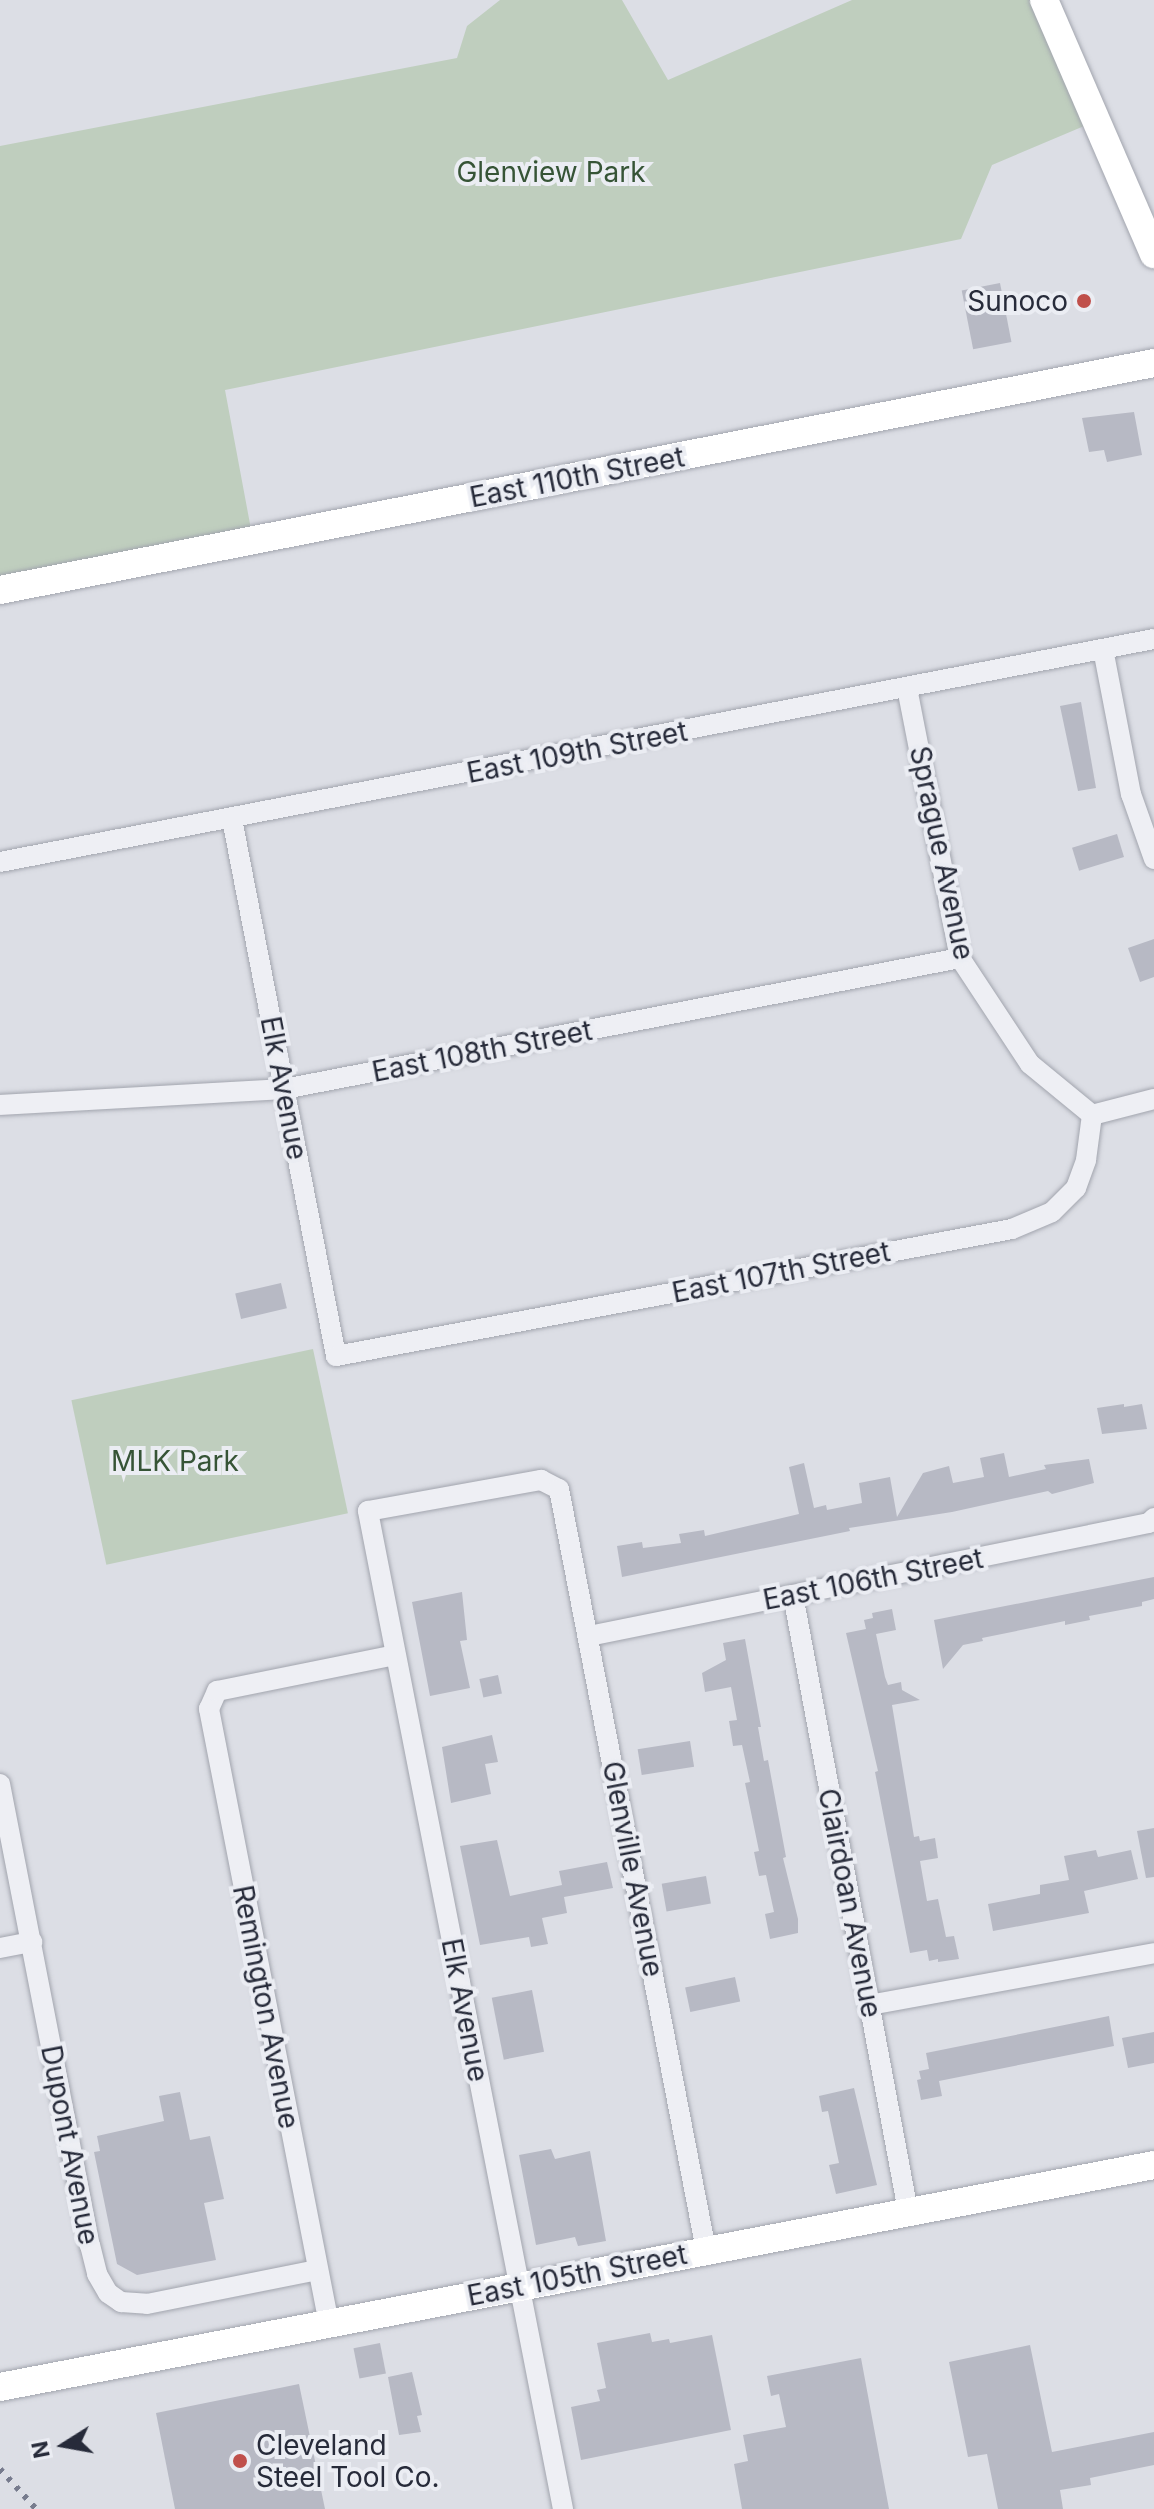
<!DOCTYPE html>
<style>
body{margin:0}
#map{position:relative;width:1154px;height:2509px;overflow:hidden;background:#dcdee5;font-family:Inter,sans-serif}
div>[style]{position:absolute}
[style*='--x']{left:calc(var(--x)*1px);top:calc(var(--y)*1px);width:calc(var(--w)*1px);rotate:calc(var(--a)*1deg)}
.green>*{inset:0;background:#bfcebe;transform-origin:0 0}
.building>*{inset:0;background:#b7b9c4;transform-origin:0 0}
.roads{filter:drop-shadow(0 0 2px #a2a5ae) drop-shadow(0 0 2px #a2a5ae)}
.street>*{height:20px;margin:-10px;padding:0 10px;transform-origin:10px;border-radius:10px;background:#eeeff4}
.secondary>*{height:28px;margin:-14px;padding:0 14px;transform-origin:14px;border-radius:14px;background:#fff}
.rail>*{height:6px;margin-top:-3px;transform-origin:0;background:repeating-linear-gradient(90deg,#777b8d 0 4px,transparent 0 12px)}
.dots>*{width:22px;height:22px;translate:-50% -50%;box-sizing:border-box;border:4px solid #ebedf3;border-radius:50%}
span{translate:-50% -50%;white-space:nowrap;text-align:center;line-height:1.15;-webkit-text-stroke:8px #ebedf3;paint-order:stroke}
.park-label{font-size:28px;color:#365436}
.poi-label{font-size:28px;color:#272b3a}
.right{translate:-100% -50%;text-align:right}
.left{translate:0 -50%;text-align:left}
.street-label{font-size:28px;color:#272b3a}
.north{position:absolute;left:24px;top:2405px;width:80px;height:80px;-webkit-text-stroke:6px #ebedf3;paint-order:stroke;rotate:259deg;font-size:22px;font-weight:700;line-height:32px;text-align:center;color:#272b3a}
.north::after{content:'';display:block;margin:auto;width:28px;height:36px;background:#272b3a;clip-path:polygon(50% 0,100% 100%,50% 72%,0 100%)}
</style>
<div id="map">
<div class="green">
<i style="clip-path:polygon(500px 0,622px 0,668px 80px,852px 0,1044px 0,1096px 121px,992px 165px,961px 239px,225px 390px,253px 540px,0 590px,0 146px,457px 58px,467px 26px)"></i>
<i style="left:313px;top:1349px;width:168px;height:247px;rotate:78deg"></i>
</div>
<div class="building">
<i style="left:1000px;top:283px;width:60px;height:39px;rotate:79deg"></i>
<i style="clip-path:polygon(1134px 412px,1142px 455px,1107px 462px,1104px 450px,1089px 452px,1082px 418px)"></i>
<i style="clip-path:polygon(1081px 702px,1096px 788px,1078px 791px,1060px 706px)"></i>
<i style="left:1117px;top:834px;width:24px;height:47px;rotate:73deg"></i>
<i style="clip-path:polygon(1154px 939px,1154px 977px,1140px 982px,1128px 948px)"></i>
<i style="left:281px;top:1283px;width:26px;height:47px;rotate:77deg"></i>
<i style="clip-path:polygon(1124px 1404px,1124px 1407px,1142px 1404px,1147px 1429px,1102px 1434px,1097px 1408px)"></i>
<i style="clip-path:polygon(1004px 1453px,1009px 1477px,1046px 1469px,1044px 1465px,1089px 1459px,1094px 1483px,1052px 1494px,1048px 1491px,952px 1512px,849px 1528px,850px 1531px,622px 1577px,617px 1546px,642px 1542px,643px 1548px,681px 1543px,679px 1534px,704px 1530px,705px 1536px,799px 1514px,789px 1467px,804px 1463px,814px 1508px,826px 1505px,827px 1510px,862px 1503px,859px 1483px,890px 1477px,897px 1517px,923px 1473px,949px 1466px,953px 1483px,984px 1477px,980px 1458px)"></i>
<i style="clip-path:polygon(1154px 1577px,1154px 1599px,1142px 1602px,1142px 1606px,1089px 1616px,1090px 1620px,1065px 1625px,1065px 1621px,982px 1638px,983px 1641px,963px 1645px,943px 1669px,934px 1620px)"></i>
<i style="clip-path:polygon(462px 1592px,467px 1640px,460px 1641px,470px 1688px,430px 1696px,412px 1602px)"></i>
<i style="clip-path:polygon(892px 1609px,896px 1630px,876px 1634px,885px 1677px,888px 1685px,901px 1682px,902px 1690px,920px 1700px,892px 1705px,914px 1837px,919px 1836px,920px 1841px,935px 1838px,938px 1858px,920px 1861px,927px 1901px,938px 1899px,946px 1937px,954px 1936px,959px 1959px,938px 1962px,938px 1959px,929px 1961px,927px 1950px,910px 1953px,875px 1772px,878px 1771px,846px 1633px,866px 1629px,864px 1620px,873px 1618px,872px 1613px)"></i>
<i style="clip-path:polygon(745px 1639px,761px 1727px,758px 1727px,764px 1761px,768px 1760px,786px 1857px,783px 1858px,798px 1919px,798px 1933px,770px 1939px,765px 1914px,774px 1912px,766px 1875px,759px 1876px,754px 1852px,759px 1851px,745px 1783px,750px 1782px,742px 1745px,733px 1746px,729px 1721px,737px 1720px,731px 1687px,705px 1692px,702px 1673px,726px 1660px,723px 1643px)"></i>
<i style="left:498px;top:1675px;width:19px;height:19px;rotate:78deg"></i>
<i style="clip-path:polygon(492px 1735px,498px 1762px,485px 1764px,491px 1794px,451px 1803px,442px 1747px)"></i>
<i style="left:690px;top:1741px;width:26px;height:53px;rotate:81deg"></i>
<i style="clip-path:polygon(1154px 1828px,1154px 1877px,1146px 1878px,1137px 1831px)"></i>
<i style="clip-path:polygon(497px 1840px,510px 1896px,562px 1885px,559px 1871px,607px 1862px,613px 1888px,564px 1897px,567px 1913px,542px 1918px,548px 1944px,531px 1947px,529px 1937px,480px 1945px,460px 1846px)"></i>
<i style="clip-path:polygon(1096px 1850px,1098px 1857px,1131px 1850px,1138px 1879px,1084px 1891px,1089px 1913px,993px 1931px,988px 1904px,1040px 1894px,1040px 1885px,1069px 1880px,1064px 1856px)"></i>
<i style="left:706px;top:1876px;width:28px;height:45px;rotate:80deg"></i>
<i style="left:735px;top:1977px;width:25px;height:51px;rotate:78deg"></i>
<i style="left:532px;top:1990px;width:63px;height:41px;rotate:79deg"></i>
<i style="clip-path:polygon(1109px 2016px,1114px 2046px,939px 2081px,942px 2096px,921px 2100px,917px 2080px,921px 2079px,919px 2071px,929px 2069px,926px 2053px)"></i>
<i style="clip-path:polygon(1154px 2032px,1154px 2063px,1128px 2068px,1122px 2038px)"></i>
<i style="clip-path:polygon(854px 2088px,877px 2185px,836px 2194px,829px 2165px,839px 2163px,828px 2111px,822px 2112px,819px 2096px)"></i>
<i style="clip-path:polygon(180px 2092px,190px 2140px,210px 2136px,224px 2199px,204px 2203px,216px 2260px,137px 2275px,117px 2264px,94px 2152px,100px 2151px,97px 2136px,164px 2121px,159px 2096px)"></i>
<i style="clip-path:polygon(551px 2149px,555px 2159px,590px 2151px,606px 2241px,578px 2246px,575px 2237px,536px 2245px,519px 2155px)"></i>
<i style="clip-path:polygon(650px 2333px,652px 2342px,669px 2339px,670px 2343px,712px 2335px,731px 2430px,581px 2460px,571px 2407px,600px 2401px,597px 2390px,606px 2388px,597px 2343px)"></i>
<i style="left:380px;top:2343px;width:31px;height:27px;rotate:79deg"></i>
<i style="clip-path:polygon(1030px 2345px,1052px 2452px,1154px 2432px,1154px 2465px,1090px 2478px,1091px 2485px,1060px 2490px,1063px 2509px,998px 2509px,987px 2454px,968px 2457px,949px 2362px)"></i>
<i style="clip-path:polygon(861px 2358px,889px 2509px,742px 2509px,734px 2464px,748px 2461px,743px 2435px,786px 2427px,779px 2394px,771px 2396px,767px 2376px)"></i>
<i style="clip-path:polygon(412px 2372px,422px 2415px,417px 2416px,421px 2432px,399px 2435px,388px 2377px)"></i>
<i style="clip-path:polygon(299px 2384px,325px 2509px,175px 2509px,156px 2413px)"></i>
</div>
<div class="roads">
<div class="street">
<i style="--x:1103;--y:649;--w:148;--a:79.1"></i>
<i style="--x:1131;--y:794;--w:69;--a:70.5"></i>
<i style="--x:907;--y:688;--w:275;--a:78.9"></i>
<i style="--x:960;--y:958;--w:127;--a:56.6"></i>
<i style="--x:1030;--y:1064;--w:80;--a:39.4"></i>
<i style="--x:232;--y:819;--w:547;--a:79.04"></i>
<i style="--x:336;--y:1356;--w:688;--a:-10.64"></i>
<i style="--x:1012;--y:1229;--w:43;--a:-23"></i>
<i style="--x:1052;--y:1212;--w:34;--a:-45"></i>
<i style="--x:1076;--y:1188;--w:30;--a:-70"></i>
<i style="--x:1086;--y:1160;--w:45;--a:-82.4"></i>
<i style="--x:0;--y:862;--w:1175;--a:-10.94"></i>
<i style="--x:0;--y:1105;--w:284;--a:-3.2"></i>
<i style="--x:284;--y:1089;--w:689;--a:-10.97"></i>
<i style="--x:1092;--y:1115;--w:64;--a:-14.5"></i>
<i style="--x:793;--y:1595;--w:627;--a:79.43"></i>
<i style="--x:589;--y:1636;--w:571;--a:-11.41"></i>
<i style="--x:1149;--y:1523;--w:7;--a:-45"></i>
<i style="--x:0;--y:1784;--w:470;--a:79"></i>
<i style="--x:90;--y:2245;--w:30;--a:76"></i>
<i style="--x:97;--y:2274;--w:22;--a:60"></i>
<i style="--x:108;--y:2293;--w:16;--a:35"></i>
<i style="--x:121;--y:2302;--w:26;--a:4"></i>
<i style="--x:147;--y:2304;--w:173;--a:-11.3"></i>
<i style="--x:0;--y:1948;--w:33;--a:-11"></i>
<i style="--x:869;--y:2005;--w:290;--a:-10.3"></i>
<i style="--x:329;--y:2324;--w:627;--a:-101.04"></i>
<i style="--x:209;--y:1709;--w:20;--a:-66"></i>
<i style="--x:217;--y:1691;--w:182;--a:-11.4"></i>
<i style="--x:563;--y:2509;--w:1017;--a:-101.06"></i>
<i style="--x:368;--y:1511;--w:176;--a:-10.2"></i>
<i style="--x:541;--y:1480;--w:20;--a:27"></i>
<i style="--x:559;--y:1489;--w:775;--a:79.07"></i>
</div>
<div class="secondary">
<i style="--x:1044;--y:0;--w:277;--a:66.6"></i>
<i style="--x:0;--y:590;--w:1176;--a:-11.13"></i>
<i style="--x:0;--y:2387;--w:1175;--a:-10.89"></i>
</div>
</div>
<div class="rail">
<i style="--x:0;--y:2469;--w:54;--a:48"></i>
</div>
<div class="dots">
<i style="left:1084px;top:301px;background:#c0504b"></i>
<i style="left:240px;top:2461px;background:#c0504b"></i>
</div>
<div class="park-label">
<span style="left:551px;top:172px">Glenview Park</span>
<span style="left:175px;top:1461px">MLK Park</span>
</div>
<div class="poi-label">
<span class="right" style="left:1068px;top:301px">Sunoco</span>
<span class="left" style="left:256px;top:2461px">Cleveland<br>Steel Tool Co.</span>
</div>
<div class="street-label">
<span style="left:577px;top:477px;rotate:-11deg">East 110th Street</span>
<span style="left:577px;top:752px;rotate:-11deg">East 109th Street</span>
<span style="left:942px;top:853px;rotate:78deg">Sprague Avenue</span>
<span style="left:482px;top:1051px;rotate:-11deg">East 108th Street</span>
<span style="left:284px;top:1088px;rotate:79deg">Elk Avenue</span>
<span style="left:781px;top:1272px;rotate:-11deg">East 107th Street</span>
<span style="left:873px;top:1579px;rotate:-11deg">East 106th Street</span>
<span style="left:633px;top:1869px;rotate:79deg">Glenville Avenue</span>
<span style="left:850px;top:1903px;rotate:79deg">Clairdoan Avenue</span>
<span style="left:266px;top:2007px;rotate:79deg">Remington Avenue</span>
<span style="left:465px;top:2010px;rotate:79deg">Elk Avenue</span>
<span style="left:70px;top:2145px;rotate:79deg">Dupont Avenue</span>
<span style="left:577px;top:2275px;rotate:-11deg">East 105th Street</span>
</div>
<div class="north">N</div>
</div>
